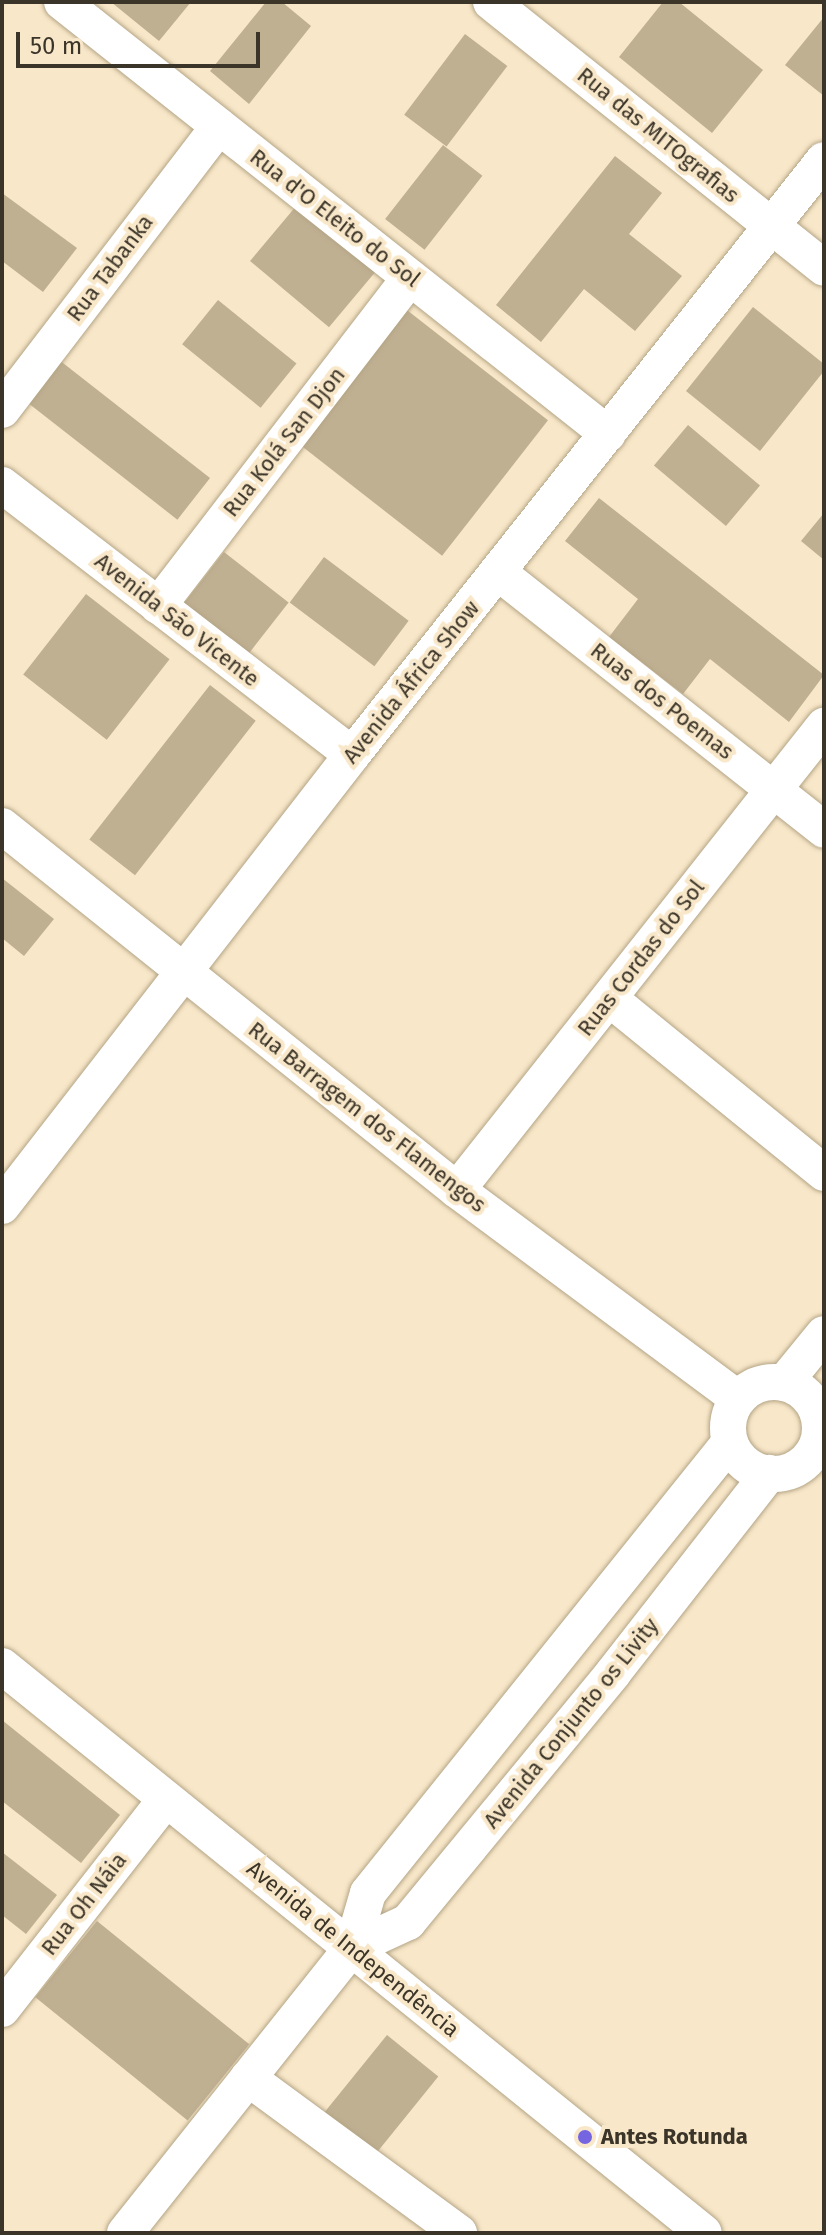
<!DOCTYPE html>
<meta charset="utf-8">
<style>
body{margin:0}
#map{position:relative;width:826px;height:2235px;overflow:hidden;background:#f8e7c8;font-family:"Fira Sans",sans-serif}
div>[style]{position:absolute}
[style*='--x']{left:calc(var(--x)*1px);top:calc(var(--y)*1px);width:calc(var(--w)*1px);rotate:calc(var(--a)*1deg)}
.building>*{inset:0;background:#c0b092;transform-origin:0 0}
.roads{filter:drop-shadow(0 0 2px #b4a587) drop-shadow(0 0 2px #b4a587)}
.minor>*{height:36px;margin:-18px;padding:0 18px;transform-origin:18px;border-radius:18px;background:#fff}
.minor>.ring{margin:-18px;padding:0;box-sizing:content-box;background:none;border:36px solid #fff;border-radius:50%}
.dots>*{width:22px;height:22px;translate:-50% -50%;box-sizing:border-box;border:4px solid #f8e7c8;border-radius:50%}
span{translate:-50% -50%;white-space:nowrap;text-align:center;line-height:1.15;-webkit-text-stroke:8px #f8e7c8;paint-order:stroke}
.street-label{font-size:22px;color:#3b3428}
.poi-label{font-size:22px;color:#3b3428;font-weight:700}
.left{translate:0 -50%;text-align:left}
.frame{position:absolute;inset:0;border:4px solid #3b3428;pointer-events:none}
.scale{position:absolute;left:16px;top:32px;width:244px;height:36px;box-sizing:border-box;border:4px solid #3b3428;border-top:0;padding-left:10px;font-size:24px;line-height:28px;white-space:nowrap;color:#3b3428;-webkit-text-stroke:6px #f8e7c8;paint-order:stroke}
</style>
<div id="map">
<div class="building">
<i style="clip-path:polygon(111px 2px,191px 2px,159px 41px)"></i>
<i style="clip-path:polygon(266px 2px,282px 2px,311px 26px,249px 104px,210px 71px)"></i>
<i style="clip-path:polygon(663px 2px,679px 2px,763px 70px,712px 133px,619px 57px)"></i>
<i style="clip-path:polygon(824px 17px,824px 96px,785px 65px)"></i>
<i style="left:465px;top:34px;width:53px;height:101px;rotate:37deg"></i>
<i style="left:443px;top:145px;width:50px;height:94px;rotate:38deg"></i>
<i style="clip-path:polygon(615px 156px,662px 193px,629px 234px,682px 276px,635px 331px,584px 289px,541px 342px,496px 305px)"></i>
<i style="clip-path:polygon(2px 193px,77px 248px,43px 292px,2px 261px)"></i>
<i style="left:297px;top:205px;width:103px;height:73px;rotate:40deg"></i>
<i style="left:218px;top:300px;width:101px;height:57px;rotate:39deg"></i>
<i style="left:403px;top:307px;width:184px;height:172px;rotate:38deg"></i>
<i style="clip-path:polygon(753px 307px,824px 364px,824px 371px,760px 451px,686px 391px)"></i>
<i style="left:54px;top:356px;width:198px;height:53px;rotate:38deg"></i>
<i style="left:688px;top:425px;width:94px;height:53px;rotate:40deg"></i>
<i style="clip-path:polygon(599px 498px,824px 675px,789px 722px,710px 659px,683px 694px,609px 637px,638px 599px,565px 541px)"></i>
<i style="clip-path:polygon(824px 513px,824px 560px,801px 541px)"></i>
<i style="left:224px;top:552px;width:82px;height:72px;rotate:38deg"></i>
<i style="left:324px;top:557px;width:106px;height:57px;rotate:37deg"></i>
<i style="left:86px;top:594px;width:106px;height:102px;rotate:38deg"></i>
<i style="left:210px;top:685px;width:58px;height:196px;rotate:38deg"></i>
<i style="clip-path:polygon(2px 878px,54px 919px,24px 956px,2px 938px)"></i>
<i style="clip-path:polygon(2px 1720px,120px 1815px,81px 1863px,2px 1801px)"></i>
<i style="clip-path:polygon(2px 1852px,57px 1895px,26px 1934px,2px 1915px)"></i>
<i style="left:97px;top:1921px;width:196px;height:98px;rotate:39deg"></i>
<i style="left:387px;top:2035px;width:66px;height:106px;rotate:39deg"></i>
</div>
<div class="roads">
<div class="minor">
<i style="--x:62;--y:2;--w:696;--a:38.35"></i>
<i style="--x:491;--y:2;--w:426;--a:38.6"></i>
<i style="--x:2;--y:410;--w:357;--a:-52.6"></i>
<i style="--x:2;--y:485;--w:442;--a:37.6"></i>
<i style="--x:499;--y:573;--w:414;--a:38.3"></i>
<i style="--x:158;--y:606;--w:414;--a:-52.5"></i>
<i style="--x:2;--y:826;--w:583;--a:38.66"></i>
<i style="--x:457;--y:1190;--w:350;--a:36.6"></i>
<i style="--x:610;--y:999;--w:276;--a:39.1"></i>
<i style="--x:457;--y:1190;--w:592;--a:-51.66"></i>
<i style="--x:2;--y:1206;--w:571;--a:-52.19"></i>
<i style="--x:352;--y:755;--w:759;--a:-51.58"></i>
<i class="ring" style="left:728px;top:1382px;width:56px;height:56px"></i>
<i style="--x:784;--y:1383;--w:63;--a:-50.8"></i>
<i style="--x:2;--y:1666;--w:902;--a:38.93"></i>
<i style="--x:352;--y:1948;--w:62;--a:-24.9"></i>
<i style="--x:408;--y:1922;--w:323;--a:-50.5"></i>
<i style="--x:613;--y:1673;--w:254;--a:-52"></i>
<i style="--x:2;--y:2009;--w:266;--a:-52"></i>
<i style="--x:248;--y:2078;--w:262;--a:36.3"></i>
<i style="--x:125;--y:2233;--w:364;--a:-51.5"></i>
<i style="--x:352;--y:1948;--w:57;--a:-73.8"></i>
<i style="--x:368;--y:1893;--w:578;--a:-51.25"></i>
</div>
</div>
<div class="dots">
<i style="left:585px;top:2137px;background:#7665e0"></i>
</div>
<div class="street-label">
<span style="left:658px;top:135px;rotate:39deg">Rua das MITOgrafias</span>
<span style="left:335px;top:218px;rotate:38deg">Rua d'O Eleito do Sol</span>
<span style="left:110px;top:268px;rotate:-53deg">Rua Tabanka</span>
<span style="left:284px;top:442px;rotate:-52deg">Rua Kolá San Djon</span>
<span style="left:177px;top:620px;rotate:38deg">Avenida São Vicente</span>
<span style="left:411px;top:682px;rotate:-51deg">Avenida África Show</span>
<span style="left:662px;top:701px;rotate:38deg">Ruas dos Poemas</span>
<span style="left:641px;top:958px;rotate:-52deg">Ruas Cordas do Sol</span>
<span style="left:367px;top:1117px;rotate:38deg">Rua Barragem dos Flamengos</span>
<span style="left:571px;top:1723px;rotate:-51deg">Avenida Conjunto os Livity</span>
<span style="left:84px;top:1904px;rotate:-52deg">Rua Oh Náia</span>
<span style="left:353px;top:1949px;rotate:39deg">Avenida de Independência</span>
</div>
<div class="poi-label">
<span class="left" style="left:601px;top:2137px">Antes Rotunda</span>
</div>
<div class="frame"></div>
<div class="scale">50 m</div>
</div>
